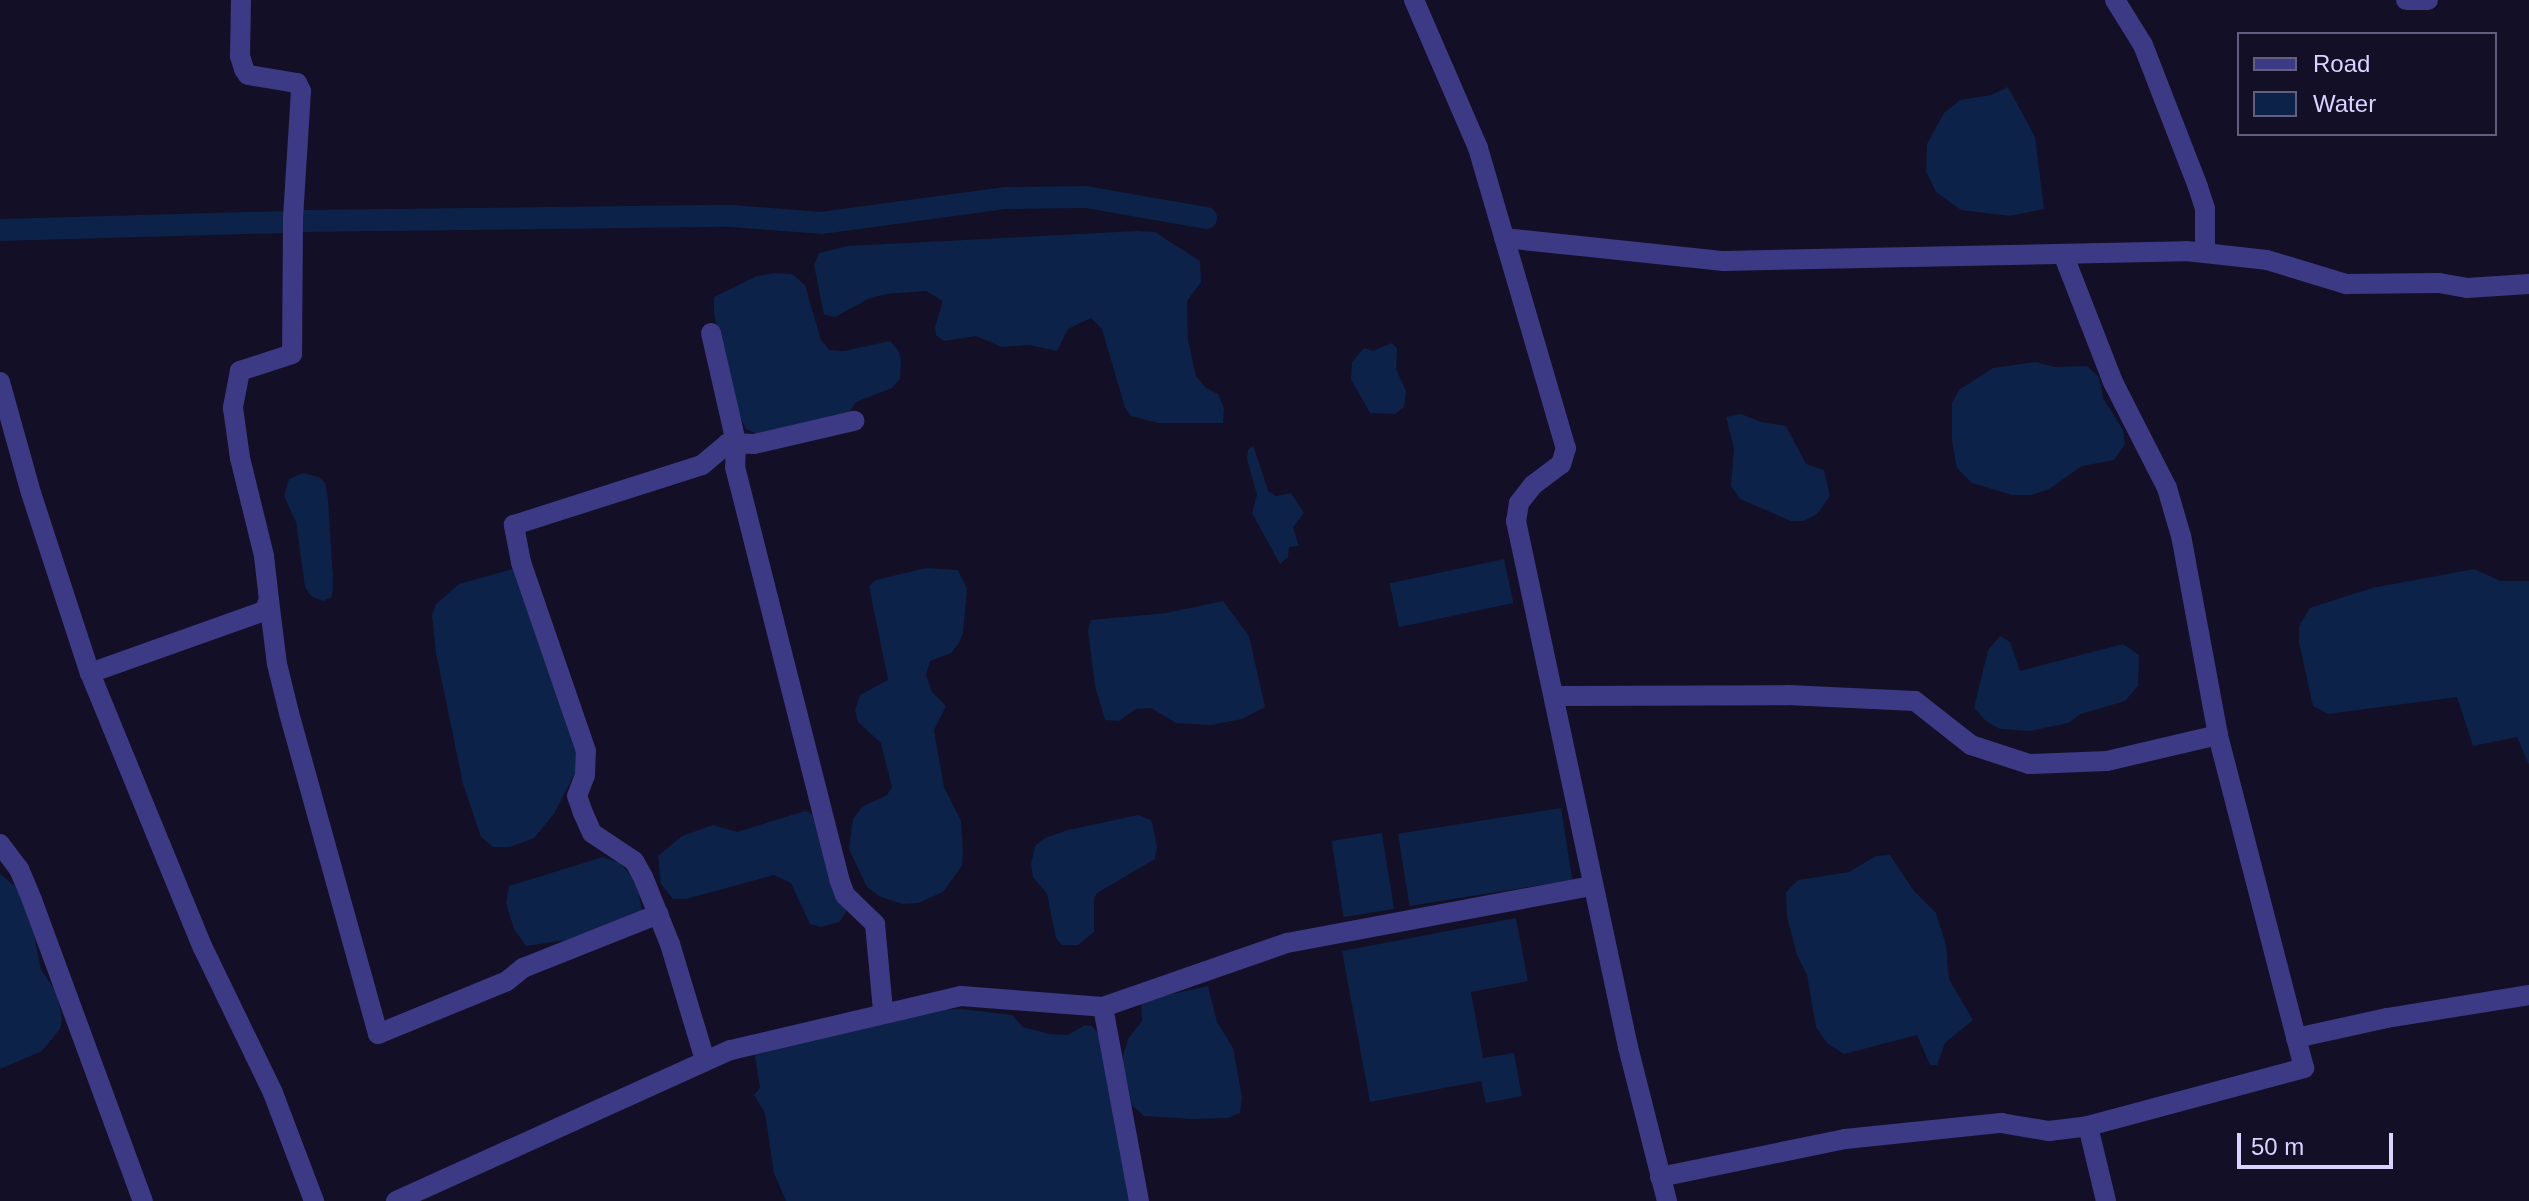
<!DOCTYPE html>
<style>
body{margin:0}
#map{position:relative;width:2529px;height:1201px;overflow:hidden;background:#130f26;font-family:Helvetica,sans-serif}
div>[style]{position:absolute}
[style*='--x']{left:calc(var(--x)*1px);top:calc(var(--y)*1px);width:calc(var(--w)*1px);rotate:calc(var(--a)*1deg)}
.water>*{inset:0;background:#0c2248;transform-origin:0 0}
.canal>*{height:22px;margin:-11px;padding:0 11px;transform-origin:11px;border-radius:11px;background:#0c2248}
.minor>*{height:20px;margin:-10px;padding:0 10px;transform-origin:10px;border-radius:10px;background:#3d3a85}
span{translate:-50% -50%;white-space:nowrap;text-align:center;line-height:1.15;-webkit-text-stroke:6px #130f26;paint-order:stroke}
.legend{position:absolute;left:2237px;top:32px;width:260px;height:104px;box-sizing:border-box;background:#130f26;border:2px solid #625e7d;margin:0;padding:10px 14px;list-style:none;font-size:24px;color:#d9d4ff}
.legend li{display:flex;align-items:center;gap:16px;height:40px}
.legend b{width:40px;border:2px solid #625e7d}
.scale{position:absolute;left:2237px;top:1133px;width:156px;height:36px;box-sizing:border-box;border:4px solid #d9d4ff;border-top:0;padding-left:10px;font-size:24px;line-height:28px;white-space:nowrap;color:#d9d4ff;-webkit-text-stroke:6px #130f26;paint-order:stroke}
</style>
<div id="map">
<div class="water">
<i style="clip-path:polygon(2008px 87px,2035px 137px,2044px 209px,2010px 216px,1961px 210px,1936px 192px,1926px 171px,1927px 144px,1944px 113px,1960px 100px,1991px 95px)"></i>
<i style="clip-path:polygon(1137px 231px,1155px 232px,1200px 261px,1201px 282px,1187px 301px,1188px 340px,1196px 376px,1206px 388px,1218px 394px,1224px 408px,1223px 423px,1158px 423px,1131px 416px,1125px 408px,1102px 329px,1091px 318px,1068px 329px,1057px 351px,1029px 345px,1002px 347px,976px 336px,944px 341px,936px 335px,935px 327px,943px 301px,926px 291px,886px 294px,868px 299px,835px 317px,824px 315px,814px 265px,819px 253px,848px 246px)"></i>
<i style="clip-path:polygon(776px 273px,792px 274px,805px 285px,821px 340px,829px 350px,844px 351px,890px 341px,898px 350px,901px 360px,900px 379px,892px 388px,856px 402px,849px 413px,758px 434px,746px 429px,738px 413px,714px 314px,714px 297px,757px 276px)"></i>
<i style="clip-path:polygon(1392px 343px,1397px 348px,1396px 369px,1406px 391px,1404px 407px,1395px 414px,1370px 413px,1351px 379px,1352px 362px,1364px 348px,1373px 351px)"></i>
<i style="clip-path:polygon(2036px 362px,2054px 367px,2087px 366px,2099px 377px,2103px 398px,2123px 430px,2125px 444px,2114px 460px,2082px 466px,2049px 489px,2032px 495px,2012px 495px,1972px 483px,1957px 468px,1952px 441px,1952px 403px,1959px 390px,1993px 368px)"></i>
<i style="clip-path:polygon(1741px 414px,1761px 422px,1786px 426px,1806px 464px,1824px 470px,1830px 496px,1817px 514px,1804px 521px,1791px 521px,1740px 499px,1731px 486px,1734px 448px,1726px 417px)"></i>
<i style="clip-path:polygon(1253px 445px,1268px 491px,1276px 496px,1291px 493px,1304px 513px,1293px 527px,1299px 546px,1289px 547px,1288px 557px,1280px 564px,1252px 513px,1257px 495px,1247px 459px,1248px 450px)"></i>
<i style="clip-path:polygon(303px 473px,319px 477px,325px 483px,328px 499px,333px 580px,332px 597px,323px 601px,311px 596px,305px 587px,296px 522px,284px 496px,289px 479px)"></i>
<i style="left:1504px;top:559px;width:45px;height:117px;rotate:78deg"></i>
<i style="clip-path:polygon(516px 568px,574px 736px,579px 765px,554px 814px,534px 838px,510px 847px,493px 847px,481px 837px,463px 784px,436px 653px,432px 615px,436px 604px,459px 584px)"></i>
<i style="clip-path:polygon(926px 568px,958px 570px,967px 589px,963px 633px,959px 643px,951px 653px,930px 661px,926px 675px,932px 692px,946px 706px,934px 730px,944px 787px,961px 821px,963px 852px,962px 866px,943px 892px,918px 903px,902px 904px,879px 896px,867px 887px,849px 849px,853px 819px,862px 807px,887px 795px,892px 787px,881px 743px,858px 722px,855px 710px,860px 695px,888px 680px,869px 586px,876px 580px)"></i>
<i style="clip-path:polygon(2474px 569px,2501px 581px,2529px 581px,2529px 765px,2517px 737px,2473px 746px,2457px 697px,2328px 714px,2313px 706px,2299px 642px,2299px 626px,2310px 608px,2372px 588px)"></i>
<i style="clip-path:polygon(1223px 601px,1249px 636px,1265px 707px,1242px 719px,1211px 725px,1176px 723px,1151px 708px,1136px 709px,1119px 721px,1105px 720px,1095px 686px,1088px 630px,1091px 620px,1166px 613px)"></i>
<i style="clip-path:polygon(2000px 636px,2010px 642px,2020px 671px,2123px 644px,2139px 655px,2138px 686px,2125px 701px,2081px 714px,2068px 723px,2030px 731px,2000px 729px,1987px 722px,1974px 708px,1988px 650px)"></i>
<i style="left:1561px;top:808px;width:73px;height:165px;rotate:81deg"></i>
<i style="clip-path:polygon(805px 811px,814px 815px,845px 906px,846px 912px,839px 922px,821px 927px,810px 924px,791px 883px,774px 875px,686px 899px,673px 899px,661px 884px,658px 856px,682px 836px,713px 825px,737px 832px)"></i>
<i style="clip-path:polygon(1138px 815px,1151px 820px,1153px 826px,1157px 847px,1155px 859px,1097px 893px,1094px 898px,1094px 932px,1078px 945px,1062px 945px,1056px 938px,1047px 894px,1033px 877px,1031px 864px,1035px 846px,1045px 838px,1068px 830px)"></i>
<i style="left:1382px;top:833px;width:77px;height:51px;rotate:81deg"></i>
<i style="clip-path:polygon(1890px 855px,1914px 891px,1936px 913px,1946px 945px,1949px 979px,1973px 1020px,1945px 1043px,1937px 1065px,1930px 1065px,1917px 1035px,1844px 1054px,1827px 1043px,1816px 1027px,1807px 975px,1797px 955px,1787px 917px,1786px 892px,1798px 880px,1849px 872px,1876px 856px)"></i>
<i style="clip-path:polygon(603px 857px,620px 863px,637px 883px,642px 911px,574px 939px,526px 946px,514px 929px,506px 903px,509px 886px)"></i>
<i style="clip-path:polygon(0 874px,15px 886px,30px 913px,41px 970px,57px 993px,62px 1019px,60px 1029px,42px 1051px,0 1069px)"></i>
<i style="clip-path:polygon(1516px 918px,1528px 981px,1471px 992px,1483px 1058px,1514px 1053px,1522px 1096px,1486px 1103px,1481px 1081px,1370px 1102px,1342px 951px)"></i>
<i style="clip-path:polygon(1208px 986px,1217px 1022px,1233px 1048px,1242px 1097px,1240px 1113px,1228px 1118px,1192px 1119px,1144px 1116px,1132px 1105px,1122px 1059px,1128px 1039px,1142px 1021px,1141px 1001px)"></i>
<i style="clip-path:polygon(962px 1009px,1012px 1015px,1023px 1027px,1049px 1034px,1068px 1035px,1085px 1025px,1092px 1026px,1100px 1036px,1130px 1201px,786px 1201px,774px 1173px,765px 1113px,754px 1095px,760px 1088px,755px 1055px,941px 1010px)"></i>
</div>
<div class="canal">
<i style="--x:304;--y:221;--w:427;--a:-0.7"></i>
<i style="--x:731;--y:216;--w:90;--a:4.4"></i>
<i style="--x:821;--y:223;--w:187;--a:-7.7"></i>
<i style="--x:1006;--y:198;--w:80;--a:-0.7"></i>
<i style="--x:1086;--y:197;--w:122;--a:9.9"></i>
<i style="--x:0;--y:230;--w:280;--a:-1.6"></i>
</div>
<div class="minor">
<i style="--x:241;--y:0;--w:56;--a:91"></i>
<i style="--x:240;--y:56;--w:14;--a:73"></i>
<i style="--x:244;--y:69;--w:7;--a:56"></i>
<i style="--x:248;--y:75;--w:50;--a:9.3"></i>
<i style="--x:297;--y:83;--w:9;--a:63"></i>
<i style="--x:301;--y:91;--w:128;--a:93.6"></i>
<i style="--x:293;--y:219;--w:135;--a:90.4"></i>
<i style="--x:292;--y:354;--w:55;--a:161.9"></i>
<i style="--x:240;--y:371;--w:38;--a:101"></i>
<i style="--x:233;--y:408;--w:50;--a:82"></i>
<i style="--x:240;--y:458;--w:101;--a:76.2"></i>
<i style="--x:264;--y:556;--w:44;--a:83.5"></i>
<i style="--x:269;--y:600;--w:12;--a:114"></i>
<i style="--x:264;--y:611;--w:185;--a:160.4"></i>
<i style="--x:90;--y:673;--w:297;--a:67.7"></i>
<i style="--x:203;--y:948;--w:161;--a:64.2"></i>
<i style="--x:273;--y:1093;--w:116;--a:69.2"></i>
<i style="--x:1414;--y:0;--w:161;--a:66.6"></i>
<i style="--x:1478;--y:148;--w:313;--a:73.7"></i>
<i style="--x:1566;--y:448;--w:17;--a:107"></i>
<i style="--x:1561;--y:464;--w:35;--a:143"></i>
<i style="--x:1533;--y:485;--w:23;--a:128"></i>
<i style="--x:1519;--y:503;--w:18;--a:99"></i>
<i style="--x:1516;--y:521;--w:538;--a:77.98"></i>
<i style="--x:1628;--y:1047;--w:159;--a:75.8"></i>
<i style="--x:2115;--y:0;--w:53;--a:58.1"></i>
<i style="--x:2143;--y:45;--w:152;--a:68.8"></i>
<i style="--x:2198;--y:187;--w:23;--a:72"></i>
<i style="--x:2205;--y:209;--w:43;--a:90"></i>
<i style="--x:2406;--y:0;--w:22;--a:0"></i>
<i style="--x:1504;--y:238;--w:221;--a:6"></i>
<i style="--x:1724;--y:261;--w:462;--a:-1.2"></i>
<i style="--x:2186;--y:251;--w:81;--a:6.3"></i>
<i style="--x:2267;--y:260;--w:83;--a:16.9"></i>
<i style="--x:2346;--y:284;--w:93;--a:-0.6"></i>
<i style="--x:2439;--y:283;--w:28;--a:10"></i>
<i style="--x:2467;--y:288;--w:62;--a:-3.7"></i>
<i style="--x:711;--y:333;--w:112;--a:77.1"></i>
<i style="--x:736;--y:442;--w:25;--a:92"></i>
<i style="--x:735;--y:467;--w:425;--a:75.8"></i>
<i style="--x:839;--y:879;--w:17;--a:69"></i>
<i style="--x:845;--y:895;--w:42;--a:44"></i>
<i style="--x:875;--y:924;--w:87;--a:84.7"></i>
<i style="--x:0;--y:382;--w:115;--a:74.4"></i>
<i style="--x:31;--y:493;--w:189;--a:71.9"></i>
<i style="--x:269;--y:600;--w:64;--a:82.9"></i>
<i style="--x:277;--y:664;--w:50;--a:76.2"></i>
<i style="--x:289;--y:713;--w:333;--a:74.5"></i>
<i style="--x:378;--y:1034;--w:139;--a:-22.3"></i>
<i style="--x:507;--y:981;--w:21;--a:-39"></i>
<i style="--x:523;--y:968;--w:146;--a:-21.7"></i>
<i style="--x:1554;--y:696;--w:234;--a:-0.2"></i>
<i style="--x:1788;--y:695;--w:127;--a:2.7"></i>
<i style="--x:1915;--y:701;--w:71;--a:38.2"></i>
<i style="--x:1971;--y:745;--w:61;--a:18.1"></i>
<i style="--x:2029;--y:764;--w:78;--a:-2.2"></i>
<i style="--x:2107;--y:761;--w:114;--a:-13.2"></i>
<i style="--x:0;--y:844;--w:31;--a:53"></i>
<i style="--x:19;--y:869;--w:34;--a:67"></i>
<i style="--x:32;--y:900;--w:321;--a:69.8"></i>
<i style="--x:1103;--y:1007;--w:197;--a:79.5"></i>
<i style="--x:2296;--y:1038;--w:93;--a:-12.4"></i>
<i style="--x:2387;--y:1018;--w:144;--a:-9.2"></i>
<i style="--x:705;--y:1060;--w:121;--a:-106.8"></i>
<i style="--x:670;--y:944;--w:72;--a:-111.9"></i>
<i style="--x:643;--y:877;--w:18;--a:-119"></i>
<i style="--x:634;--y:861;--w:50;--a:-146.3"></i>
<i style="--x:592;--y:833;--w:22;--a:-114"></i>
<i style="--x:583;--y:813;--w:18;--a:-109"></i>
<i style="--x:577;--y:796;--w:22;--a:-69"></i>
<i style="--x:585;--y:775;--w:24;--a:-88"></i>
<i style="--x:586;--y:751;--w:200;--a:-109"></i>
<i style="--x:521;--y:562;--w:38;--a:-101"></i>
<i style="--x:514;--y:525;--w:197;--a:-17.7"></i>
<i style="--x:702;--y:465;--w:34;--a:-40"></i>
<i style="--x:728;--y:443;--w:26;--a:2"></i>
<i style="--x:754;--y:444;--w:103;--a:-13"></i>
<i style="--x:2088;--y:1126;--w:77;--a:76.5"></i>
<i style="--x:1660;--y:1177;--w:189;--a:-11.6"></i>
<i style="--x:1845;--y:1139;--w:157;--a:-5.9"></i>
<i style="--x:2001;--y:1123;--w:49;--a:9.5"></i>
<i style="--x:2049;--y:1131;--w:39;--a:-7"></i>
<i style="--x:2088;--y:1126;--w:224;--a:-15"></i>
<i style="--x:2304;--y:1068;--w:344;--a:-104.5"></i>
<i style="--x:2218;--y:735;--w:202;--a:-100.5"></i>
<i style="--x:2181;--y:536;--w:50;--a:-106.3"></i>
<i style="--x:2167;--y:488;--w:119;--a:-117"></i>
<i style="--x:2113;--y:382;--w:137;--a:-111.3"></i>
<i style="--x:396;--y:1201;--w:367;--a:-24.3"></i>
<i style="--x:731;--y:1050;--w:236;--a:-13.2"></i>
<i style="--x:961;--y:996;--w:142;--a:4.4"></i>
<i style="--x:1103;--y:1007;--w:195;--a:-19.2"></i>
<i style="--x:1287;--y:943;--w:311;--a:-10.6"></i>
</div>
<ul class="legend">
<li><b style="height:10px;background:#3d3a85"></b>Road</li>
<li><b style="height:22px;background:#0c2248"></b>Water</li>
</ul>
<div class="scale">50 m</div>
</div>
